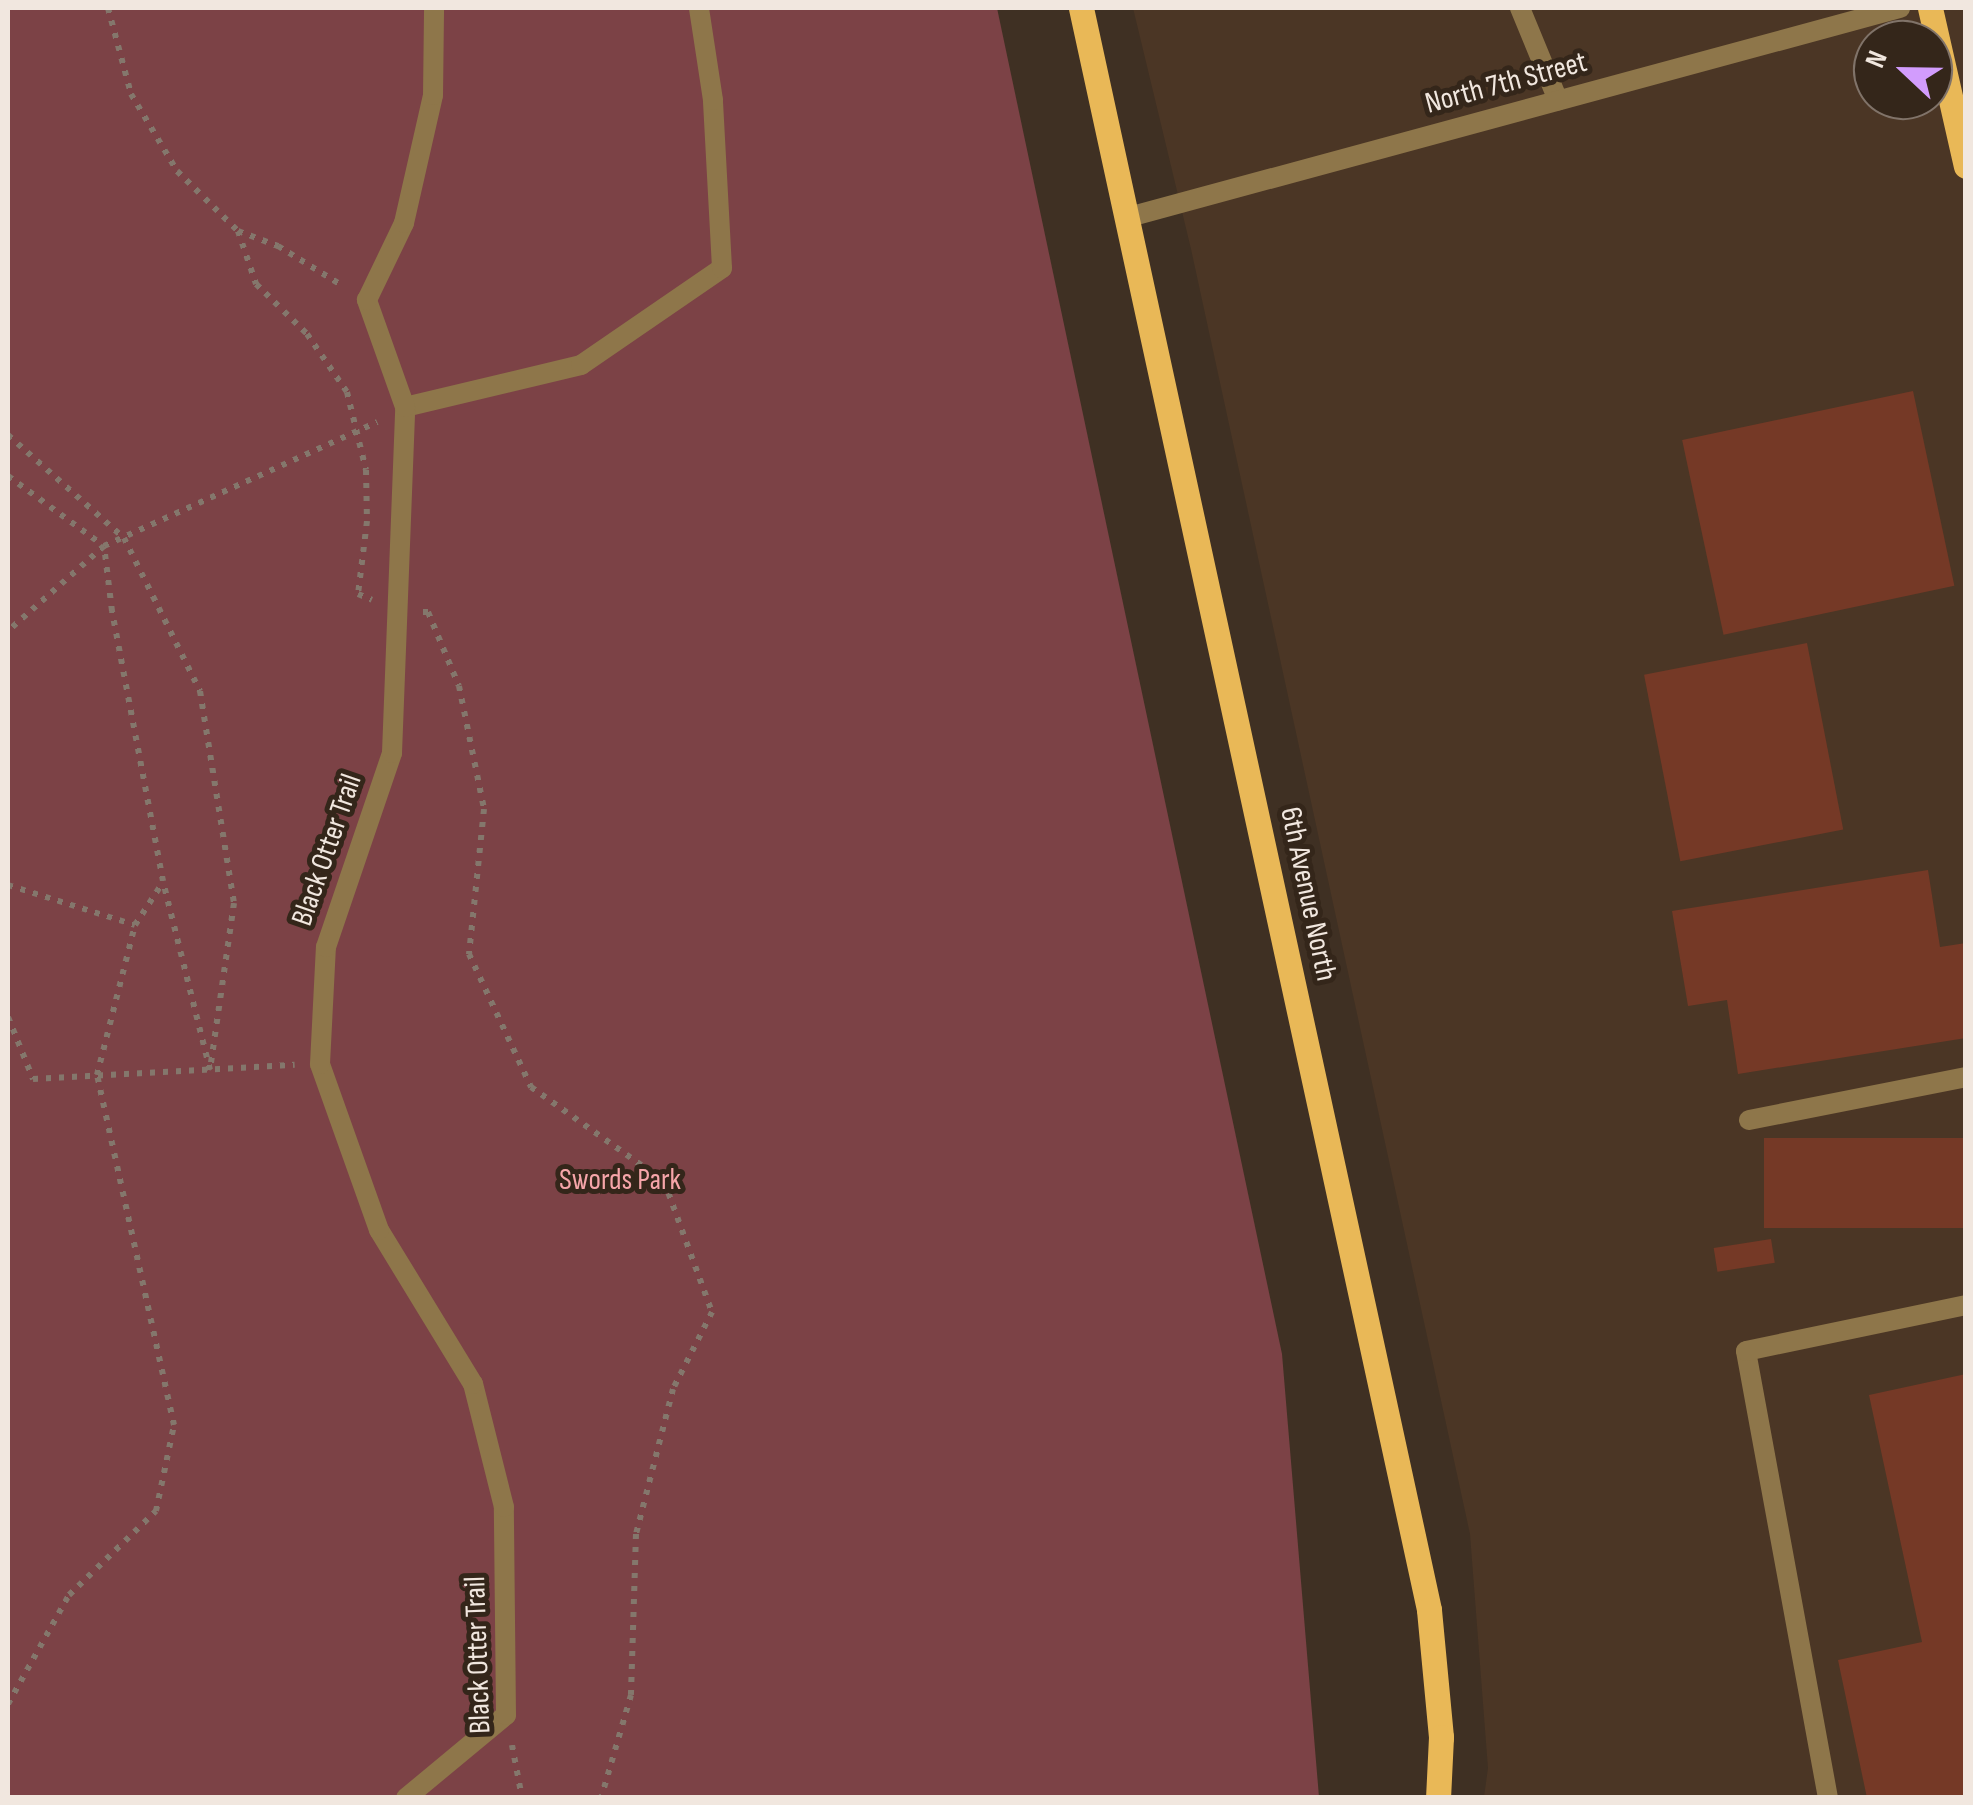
<!DOCTYPE html>
<style>
body{margin:0}
#map{position:relative;width:1973px;height:1805px;overflow:hidden;background:#3f3023;font-family:"Sofia Sans Condensed",sans-serif}
div>[style]{position:absolute}
[style*='--x']{left:calc(var(--x)*1px);top:calc(var(--y)*1px);width:calc(var(--w)*1px);rotate:calc(var(--a)*1deg)}
.built>*{inset:0;background:#4b3625}
.green>*{inset:0;background:#7c4246}
.building>*{inset:0;background:#753926;transform-origin:0 0}
.path>*{height:6px;margin-top:-3px;transform-origin:0;background:repeating-linear-gradient(90deg,#84776c 0 5px,transparent 0 13px)}
.lane>*{height:20px;margin:-10px;padding:0 10px;transform-origin:10px;border-radius:10px;background:#8e764a}
.street>*{height:20px;margin:-10px;padding:0 10px;transform-origin:10px;border-radius:10px;background:#8e764a}
.primary>*{height:25px;margin:-12.5px;padding:0 12.5px;transform-origin:12.5px;border-radius:12.5px;background:#e9b857}
span{translate:-50% -50%;white-space:nowrap;text-align:center;line-height:1.15;-webkit-text-stroke:10px #34261a;paint-order:stroke}
.street-label{font-size:30px;color:#f1e7df}
.park-label{font-size:30px;color:#f6a5a9}
.frame{position:absolute;inset:0;border:10px solid #f1e7df;pointer-events:none}
.north{position:absolute;left:1853px;top:20px;width:100px;height:100px;box-sizing:border-box;background:#34261a;border:2px solid #807369;border-radius:50%;rotate:292deg;font-size:28px;font-weight:700;line-height:40px;text-align:center;color:#f1e7df}
.north::after{content:'';display:block;margin:auto;width:35px;height:45px;background:#d29cfd;clip-path:polygon(50% 0,100% 100%,50% 72%,0 100%)}
</style>
<div id="map">
<div class="built">
<i style="clip-path:polygon(evenodd,1133px 8px,1965px 8px,1965px 1797px,1484px 1797px,1488px 1768px,1470px 1534px,1191px 249px,1133px 8px,1873px 40px,1933px 40px,1933px 100px,1873px 100px,1873px 40px)"></i>
</div>
<div class="green">
<i style="clip-path:polygon(8px 8px,997px 8px,1282px 1354px,1319px 1797px,8px 1798px)"></i>
</div>
<div class="building">
<i style="left:1913px;top:391px;width:199px;height:236px;rotate:78deg"></i>
<i style="left:1807px;top:643px;width:190px;height:166px;rotate:79deg"></i>
<i style="clip-path:polygon(1928px 870px,1940px 947px,1966px 943px,1966px 1038px,1738px 1074px,1727px 1000px,1688px 1006px,1672px 911px)"></i>
<i style="left:1966px;top:1138px;width:90px;height:202px;rotate:90deg"></i>
<i style="left:1771px;top:1239px;width:24px;height:58px;rotate:81deg"></i>
<i style="clip-path:polygon(1966px 1374px,1966px 1798px,1867px 1798px,1838px 1660px,1922px 1642px,1869px 1395px)"></i>
</div>
<div class="path">
<i style="--x:108;--y:8;--w:89;--a:75"></i>
<i style="--x:131;--y:94;--w:90;--a:59.1"></i>
<i style="--x:177;--y:171;--w:86;--a:44.5"></i>
<i style="--x:238;--y:231;--w:43;--a:20.6"></i>
<i style="--x:278;--y:246;--w:76;--a:31.6"></i>
<i style="--x:238;--y:231;--w:56;--a:71.2"></i>
<i style="--x:256;--y:284;--w:71;--a:44.4"></i>
<i style="--x:307;--y:334;--w:70;--a:55.4"></i>
<i style="--x:347;--y:392;--w:80;--a:76.3"></i>
<i style="--x:366;--y:470;--w:51;--a:88.9"></i>
<i style="--x:367;--y:521;--w:74;--a:97"></i>
<i style="--x:358;--y:594;--w:15;--a:23"></i>
<i style="--x:8;--y:435;--w:155;--a:41.6"></i>
<i style="--x:124;--y:538;--w:171;--a:63.6"></i>
<i style="--x:200;--y:691;--w:215;--a:80.9"></i>
<i style="--x:234;--y:903;--w:169;--a:98.2"></i>
<i style="--x:210;--y:1070;--w:195;--a:-104"></i>
<i style="--x:163;--y:881;--w:275;--a:-100.7"></i>
<i style="--x:112;--y:611;--w:65;--a:-97"></i>
<i style="--x:104;--y:546;--w:128;--a:138.5"></i>
<i style="--x:8;--y:476;--w:119;--a:36.1"></i>
<i style="--x:104;--y:546;--w:300;--a:-24.4"></i>
<i style="--x:423;--y:612;--w:5;--a:0"></i>
<i style="--x:428;--y:612;--w:80;--a:67.3"></i>
<i style="--x:459;--y:686;--w:126;--a:78.5"></i>
<i style="--x:484;--y:809;--w:146;--a:95.9"></i>
<i style="--x:469;--y:954;--w:147;--a:65"></i>
<i style="--x:531;--y:1087;--w:163;--a:35.3"></i>
<i style="--x:664;--y:1181;--w:140;--a:69.9"></i>
<i style="--x:712;--y:1312;--w:86;--a:116.9"></i>
<i style="--x:673;--y:1389;--w:150;--a:104.3"></i>
<i style="--x:636;--y:1534;--w:161;--a:91.8"></i>
<i style="--x:631;--y:1695;--w:107;--a:106.2"></i>
<i style="--x:8;--y:885;--w:133;--a:17.5"></i>
<i style="--x:135;--y:925;--w:51;--a:-56.9"></i>
<i style="--x:8;--y:1017;--w:67;--a:68"></i>
<i style="--x:33;--y:1079;--w:262;--a:-3.1"></i>
<i style="--x:8;--y:1704;--w:125;--a:-60.8"></i>
<i style="--x:69;--y:1595;--w:121;--a:-44"></i>
<i style="--x:156;--y:1511;--w:88;--a:-78.2"></i>
<i style="--x:174;--y:1425;--w:358;--a:-102.4"></i>
<i style="--x:97;--y:1075;--w:155;--a:-75.8"></i>
<i style="--x:512;--y:1745;--w:54;--a:79.3"></i>
</div>
<div class="lane">
<i style="--x:1520;--y:8;--w:100;--a:67.6"></i>
<i style="--x:1749;--y:1120;--w:221;--a:-11.2"></i>
<i style="--x:1828;--y:1798;--w:454;--a:-100.4"></i>
<i style="--x:1746;--y:1351;--w:225;--a:-11.8"></i>
</div>
<div class="street">
<i style="--x:1129;--y:217;--w:799;--a:-15.17"></i>
<i style="--x:405;--y:407;--w:181;--a:-13.4"></i>
<i style="--x:581;--y:365;--w:171;--a:-34.5"></i>
<i style="--x:722;--y:268;--w:168;--a:-93.1"></i>
<i style="--x:713;--y:100;--w:93;--a:-98.7"></i>
<i style="--x:406;--y:1798;--w:130;--a:-39.7"></i>
<i style="--x:506;--y:1715;--w:208;--a:-90.6"></i>
<i style="--x:504;--y:1507;--w:127;--a:-104.1"></i>
<i style="--x:473;--y:1384;--w:180;--a:-121.4"></i>
<i style="--x:379;--y:1230;--w:176;--a:-109.6"></i>
<i style="--x:320;--y:1064;--w:117;--a:-87.1"></i>
<i style="--x:326;--y:947;--w:205;--a:-71.2"></i>
<i style="--x:392;--y:753;--w:346;--a:-87.8"></i>
<i style="--x:405;--y:407;--w:114;--a:-109.6"></i>
<i style="--x:367;--y:300;--w:85;--a:-64.3"></i>
<i style="--x:404;--y:223;--w:131;--a:-77.2"></i>
<i style="--x:433;--y:95;--w:87;--a:-89.3"></i>
</div>
<div class="primary">
<i style="--x:1081;--y:8;--w:1639;--a:77.74"></i>
<i style="--x:1429;--y:1610;--w:128;--a:84.6"></i>
<i style="--x:1441;--y:1737;--w:61;--a:92.8"></i>
<i style="--x:1930;--y:8;--w:162;--a:77.2"></i>
</div>
<div class="street-label">
<span style="left:1506px;top:83px;rotate:-15deg">North 7th Street</span>
<span style="left:327px;top:850px;rotate:-71deg">Black Otter Trail</span>
<span style="left:1308px;top:894px;rotate:78deg">6th Avenue North</span>
<span style="left:478px;top:1655px;rotate:-92deg">Black Otter Trail</span>
</div>
<div class="park-label">
<span style="left:620px;top:1180px">Swords Park</span>
</div>
<div class="frame"></div>
<div class="north">N</div>
</div>
